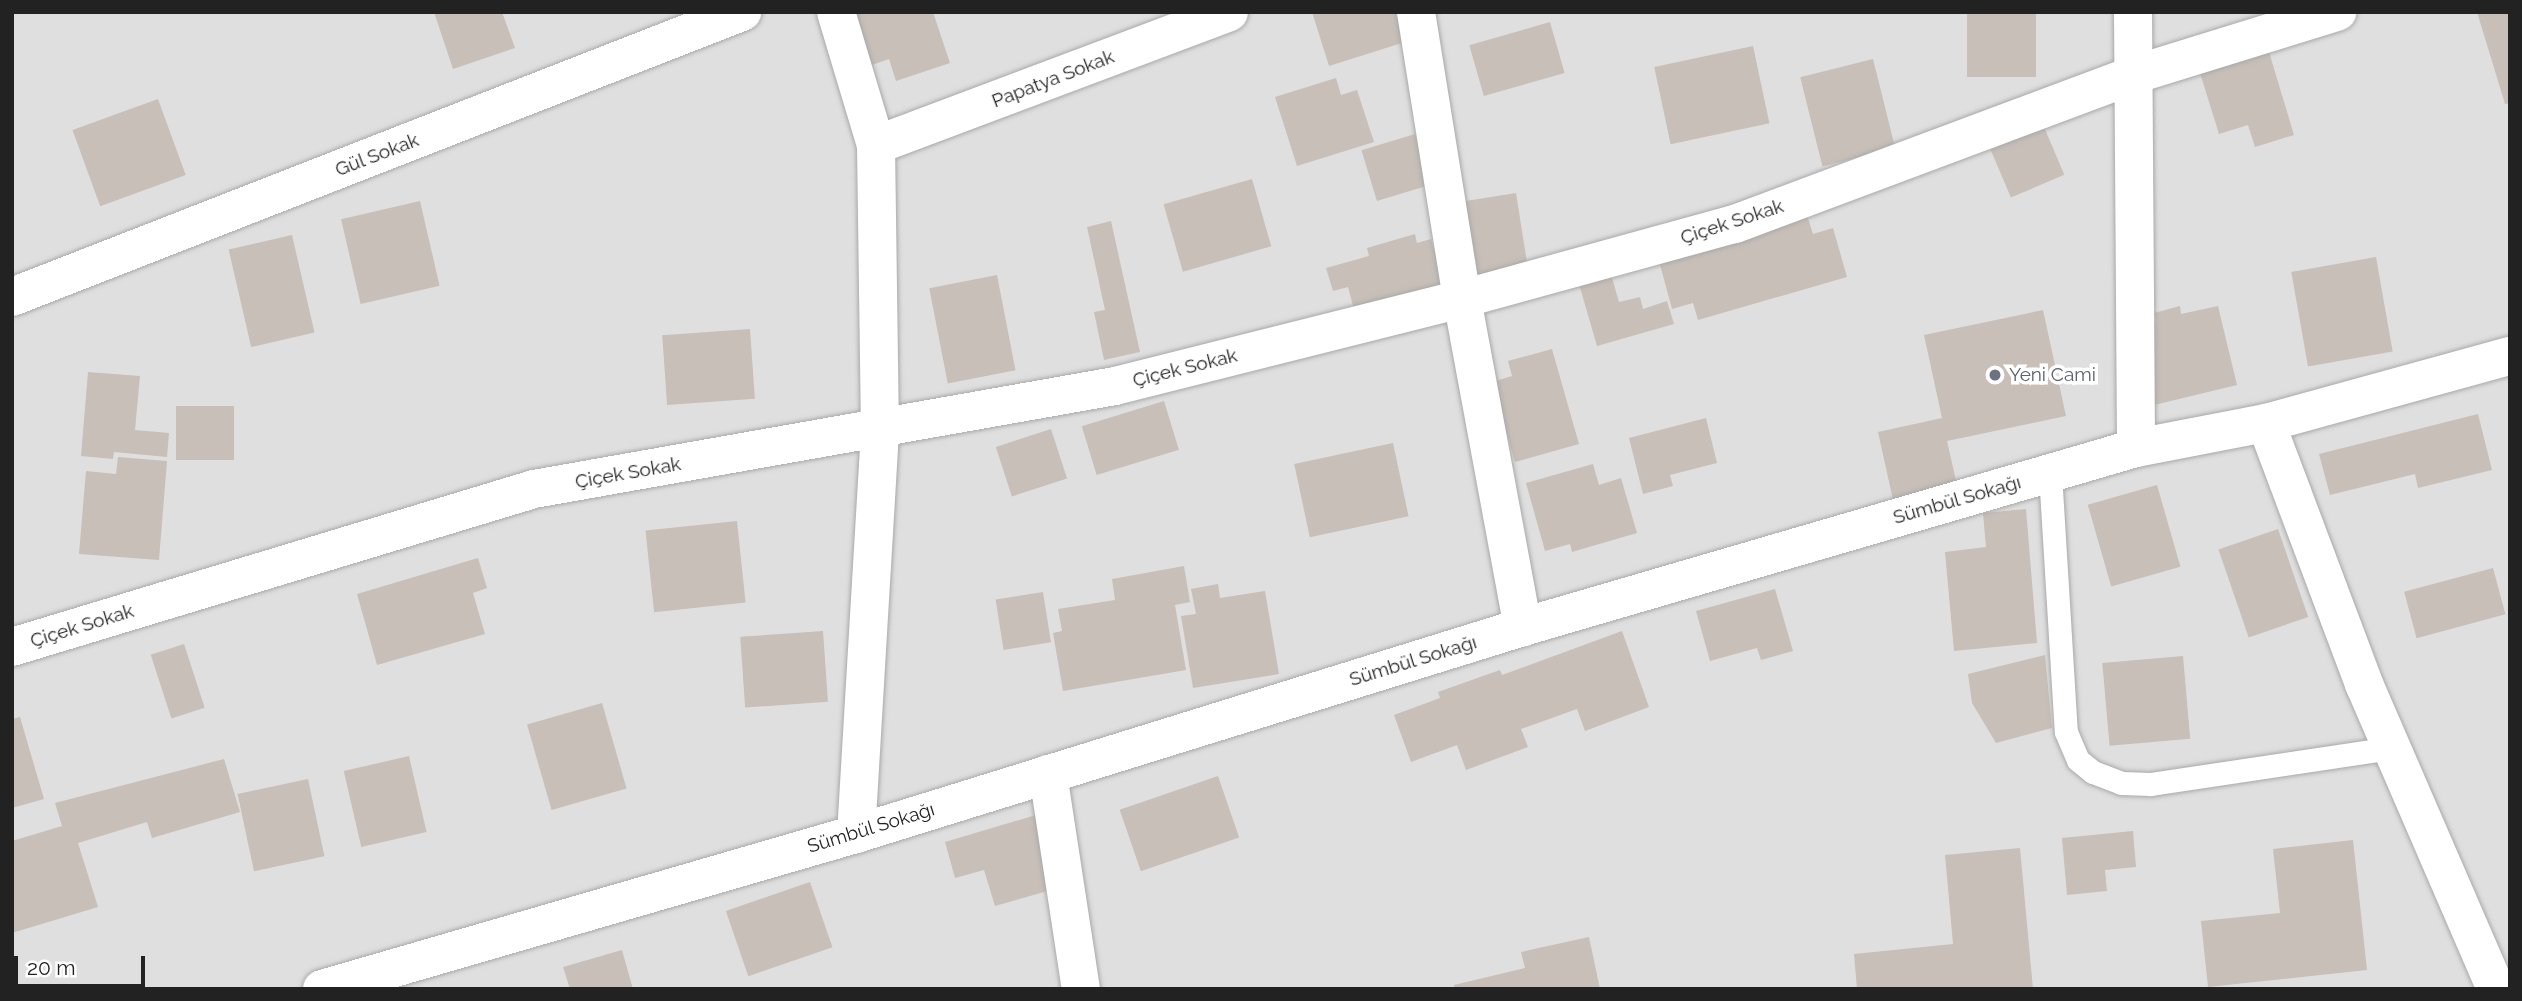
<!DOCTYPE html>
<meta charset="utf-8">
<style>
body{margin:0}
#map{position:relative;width:2522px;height:1001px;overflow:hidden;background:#f2efe9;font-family:Raleway,sans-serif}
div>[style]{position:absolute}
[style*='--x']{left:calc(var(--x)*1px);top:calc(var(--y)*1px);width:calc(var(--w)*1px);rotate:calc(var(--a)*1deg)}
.residential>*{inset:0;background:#e0dfdf;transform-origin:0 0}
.building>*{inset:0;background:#c7bfb8;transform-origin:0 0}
.roads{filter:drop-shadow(0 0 2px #a9a9a9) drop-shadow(0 0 2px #a9a9a9)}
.lane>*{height:23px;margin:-11.5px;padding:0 11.5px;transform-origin:11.5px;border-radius:11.5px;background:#fff}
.street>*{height:38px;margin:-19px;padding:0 19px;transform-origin:19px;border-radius:19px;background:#fff}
.dots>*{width:19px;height:19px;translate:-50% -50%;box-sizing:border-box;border:4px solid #fff;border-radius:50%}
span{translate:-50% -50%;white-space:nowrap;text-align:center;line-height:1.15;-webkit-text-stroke:7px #fff;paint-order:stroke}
.street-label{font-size:19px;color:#222}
.worship-label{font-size:19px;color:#5b616d}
.left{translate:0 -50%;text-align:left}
.frame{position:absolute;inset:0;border:14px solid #222;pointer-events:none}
.scale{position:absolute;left:14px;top:956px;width:131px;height:32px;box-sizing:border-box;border:4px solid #222;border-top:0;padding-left:9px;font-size:21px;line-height:24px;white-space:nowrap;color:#222;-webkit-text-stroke:5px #fff;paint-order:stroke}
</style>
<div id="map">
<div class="residential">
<i style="left:12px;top:12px;width:2498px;height:977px"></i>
</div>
<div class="building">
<i style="clip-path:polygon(434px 12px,502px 12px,515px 48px,453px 69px)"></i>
<i style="clip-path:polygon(850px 12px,933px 12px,950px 63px,896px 81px,889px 59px,869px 66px)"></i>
<i style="clip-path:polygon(1312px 12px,1395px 12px,1405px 42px,1329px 66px)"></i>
<i style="left:1967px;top:12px;width:69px;height:65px"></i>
<i style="clip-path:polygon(2477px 12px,2510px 12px,2510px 103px,2505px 104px)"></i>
<i style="left:1550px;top:22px;width:53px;height:84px;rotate:74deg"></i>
<i style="left:1753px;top:46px;width:79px;height:101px;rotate:78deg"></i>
<i style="clip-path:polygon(2269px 52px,2294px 135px,2255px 147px,2248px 125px,2219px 134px,2200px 73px)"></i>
<i style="left:1873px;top:59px;width:92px;height:75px;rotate:76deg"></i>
<i style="clip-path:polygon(1336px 78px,1341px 95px,1357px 90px,1374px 142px,1297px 166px,1275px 97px)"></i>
<i style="left:158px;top:99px;width:81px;height:91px;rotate:70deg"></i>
<i style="left:2044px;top:127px;width:52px;height:58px;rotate:67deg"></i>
<i style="left:1415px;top:134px;width:53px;height:56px;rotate:73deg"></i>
<i style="left:1252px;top:179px;width:70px;height:92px;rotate:74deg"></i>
<i style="left:1516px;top:193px;width:81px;height:54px;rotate:81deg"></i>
<i style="left:420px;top:201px;width:87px;height:81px;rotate:77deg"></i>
<i style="clip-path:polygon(1807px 215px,1813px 234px,1833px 228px,1847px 277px,1698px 320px,1693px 303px,1672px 309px,1659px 261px)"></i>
<i style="clip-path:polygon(1111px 221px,1140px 352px,1104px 360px,1094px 312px,1105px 310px,1087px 227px)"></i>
<i style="clip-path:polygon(1415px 234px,1417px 243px,1431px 239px,1445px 288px,1355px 313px,1348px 287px,1333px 291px,1326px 268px,1369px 256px,1367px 248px)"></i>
<i style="left:292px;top:235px;width:100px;height:65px;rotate:77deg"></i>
<i style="left:2376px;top:257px;width:96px;height:86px;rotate:80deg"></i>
<i style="clip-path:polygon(1611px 274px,1619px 302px,1640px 297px,1643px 309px,1667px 301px,1674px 324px,1597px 346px,1579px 284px)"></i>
<i style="left:997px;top:275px;width:97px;height:69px;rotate:79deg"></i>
<i style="clip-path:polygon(2180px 306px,2181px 314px,2218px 306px,2237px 385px,2150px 406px,2131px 327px,2156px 321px,2154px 313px)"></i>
<i style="clip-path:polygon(2043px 310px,2066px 416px,1947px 441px,1957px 485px,1893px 500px,1878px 432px,1942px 418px,1924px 335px)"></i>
<i style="left:750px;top:329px;width:70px;height:88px;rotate:86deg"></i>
<i style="clip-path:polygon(1552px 349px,1579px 444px,1515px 462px,1492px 382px,1512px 376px,1508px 361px)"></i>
<i style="clip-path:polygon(88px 372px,140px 376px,135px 430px,169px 433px,167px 457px,114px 452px,113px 459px,81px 456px)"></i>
<i style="left:1164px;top:401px;width:51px;height:86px;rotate:73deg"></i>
<i style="left:176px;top:406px;width:58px;height:54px"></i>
<i style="clip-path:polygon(2478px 414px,2492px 470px,2418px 488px,2415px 474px,2330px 495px,2319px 454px)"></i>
<i style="clip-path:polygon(1706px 418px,1717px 463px,1670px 475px,1673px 486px,1643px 494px,1629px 438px)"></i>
<i style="left:1051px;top:429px;width:52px;height:58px;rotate:72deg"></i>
<i style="left:1393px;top:443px;width:75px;height:101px;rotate:78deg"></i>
<i style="clip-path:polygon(118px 457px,167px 461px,159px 560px,79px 554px,86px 471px,116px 474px)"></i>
<i style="clip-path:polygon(1593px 464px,1599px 485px,1621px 478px,1637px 533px,1572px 552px,1570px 544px,1545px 551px,1526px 483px)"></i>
<i style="left:2157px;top:485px;width:85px;height:72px;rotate:74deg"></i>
<i style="clip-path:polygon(2026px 509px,2037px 643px,1954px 651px,1945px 552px,1986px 547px,1983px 513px)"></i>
<i style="left:737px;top:521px;width:82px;height:92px;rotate:84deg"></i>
<i style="left:2278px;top:529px;width:93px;height:63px;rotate:71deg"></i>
<i style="clip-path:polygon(478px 558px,487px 588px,473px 593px,485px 634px,377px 665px,357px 594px)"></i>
<i style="clip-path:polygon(1184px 566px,1190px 602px,1175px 605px,1186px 670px,1063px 691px,1053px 633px,1062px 631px,1058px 609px,1115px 600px,1112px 579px)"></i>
<i style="left:2493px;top:568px;width:48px;height:92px;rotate:75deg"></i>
<i style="clip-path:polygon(1218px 584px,1220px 598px,1265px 591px,1279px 674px,1193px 688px,1181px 616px,1196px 614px,1191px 589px)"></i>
<i style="clip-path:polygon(1775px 589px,1793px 651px,1761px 660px,1757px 648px,1710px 661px,1696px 611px)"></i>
<i style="left:1043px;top:592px;width:51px;height:48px;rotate:81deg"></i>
<i style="left:823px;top:631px;width:71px;height:83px;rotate:86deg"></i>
<i style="clip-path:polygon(1622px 631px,1649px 707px,1585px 731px,1577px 709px,1521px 729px,1528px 747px,1466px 770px,1457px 745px,1411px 762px,1394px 715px,1440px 698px,1438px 692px,1500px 670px,1502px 675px)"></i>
<i style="left:184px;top:644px;width:67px;height:35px;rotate:72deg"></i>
<i style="clip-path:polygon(2045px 655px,2052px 728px,1996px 743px,1972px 703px,1968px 674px)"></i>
<i style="left:2183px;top:656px;width:83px;height:81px;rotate:85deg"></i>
<i style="left:602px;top:703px;width:89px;height:78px;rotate:74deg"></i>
<i style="clip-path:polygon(20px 717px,44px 799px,12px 808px,12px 719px)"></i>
<i style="left:409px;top:756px;width:78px;height:67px;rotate:77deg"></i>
<i style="clip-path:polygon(224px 759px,240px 812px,152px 838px,147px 822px,78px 843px,98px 907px,12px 933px,12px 841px,62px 826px,55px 803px)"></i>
<i style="left:1218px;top:776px;width:65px;height:104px;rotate:71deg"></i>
<i style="left:308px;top:779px;width:79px;height:72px;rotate:78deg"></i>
<i style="clip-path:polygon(1036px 815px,1058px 888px,995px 906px,984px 870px,955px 878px,945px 842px)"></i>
<i style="clip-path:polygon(2133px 831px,2136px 867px,2105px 870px,2107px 891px,2067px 895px,2062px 838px)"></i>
<i style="clip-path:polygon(2353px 840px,2367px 970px,2208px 987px,2201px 921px,2280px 913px,2273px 849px)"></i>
<i style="clip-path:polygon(2020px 848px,2033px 989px,1857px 989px,1854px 954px,1953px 944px,1945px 855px)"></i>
<i style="left:810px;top:882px;width:69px;height:89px;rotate:71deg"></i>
<i style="clip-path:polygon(1589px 937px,1600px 989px,1455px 989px,1454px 985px,1525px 968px,1521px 952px)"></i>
<i style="clip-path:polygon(622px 950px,633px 989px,570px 989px,563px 967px)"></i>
</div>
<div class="roads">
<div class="lane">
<i style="--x:2050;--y:473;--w:259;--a:86.5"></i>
<i style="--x:2066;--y:732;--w:30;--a:67"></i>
<i style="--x:2078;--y:760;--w:19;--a:39"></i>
<i style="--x:2093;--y:772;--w:30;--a:21"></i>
<i style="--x:2121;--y:783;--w:30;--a:2"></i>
<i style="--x:2151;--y:784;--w:244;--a:-8.5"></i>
</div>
<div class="street">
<i style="--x:836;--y:12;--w:139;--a:73.3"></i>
<i style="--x:876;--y:145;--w:286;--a:89.2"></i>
<i style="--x:880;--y:431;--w:404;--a:93.4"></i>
<i style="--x:1416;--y:12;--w:291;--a:80.9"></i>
<i style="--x:1462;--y:299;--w:334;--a:79.5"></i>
<i style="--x:2133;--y:12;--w:436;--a:89.6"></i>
<i style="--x:876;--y:145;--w:377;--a:-20.6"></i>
<i style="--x:12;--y:297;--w:784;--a:-21.33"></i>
<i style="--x:2266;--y:423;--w:279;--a:69.4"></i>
<i style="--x:2364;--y:684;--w:332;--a:66.6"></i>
<i style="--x:12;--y:647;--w:545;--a:-16.84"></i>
<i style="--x:534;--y:489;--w:590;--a:-10.05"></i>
<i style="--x:1115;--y:386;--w:358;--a:-14.1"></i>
<i style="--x:1462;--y:299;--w:283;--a:-15.4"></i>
<i style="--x:1735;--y:224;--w:425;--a:-20.5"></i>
<i style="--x:2133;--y:75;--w:214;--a:-17.2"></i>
<i style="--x:1048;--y:774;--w:218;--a:81.3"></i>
<i style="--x:322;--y:989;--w:556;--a:-16.19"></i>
<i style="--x:856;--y:834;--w:698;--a:-17.24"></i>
<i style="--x:1523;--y:627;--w:639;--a:-16.28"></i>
<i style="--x:2136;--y:448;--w:132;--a:-10.9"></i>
<i style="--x:2266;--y:423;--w:253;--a:-15.4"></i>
</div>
</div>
<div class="dots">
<i style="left:1995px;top:375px;background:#6b7280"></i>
</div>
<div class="street-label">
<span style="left:1053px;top:79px;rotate:-21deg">Papatya Sokak</span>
<span style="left:377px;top:155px;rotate:-21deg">Gül Sokak</span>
<span style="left:1732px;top:222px;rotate:-18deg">Çiçek Sokak</span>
<span style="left:1185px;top:368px;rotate:-14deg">Çiçek Sokak</span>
<span style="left:628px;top:473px;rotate:-10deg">Çiçek Sokak</span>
<span style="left:1957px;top:500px;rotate:-16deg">Sümbül Sokağı</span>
<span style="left:82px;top:626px;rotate:-17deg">Çiçek Sokak</span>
<span style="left:1413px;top:661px;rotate:-17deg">Sümbül Sokağı</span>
<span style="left:871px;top:828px;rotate:-17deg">Sümbül Sokağı</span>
</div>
<div class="worship-label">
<span class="left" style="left:2009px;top:375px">Yeni Cami</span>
</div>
<div class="frame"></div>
<div class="scale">20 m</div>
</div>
